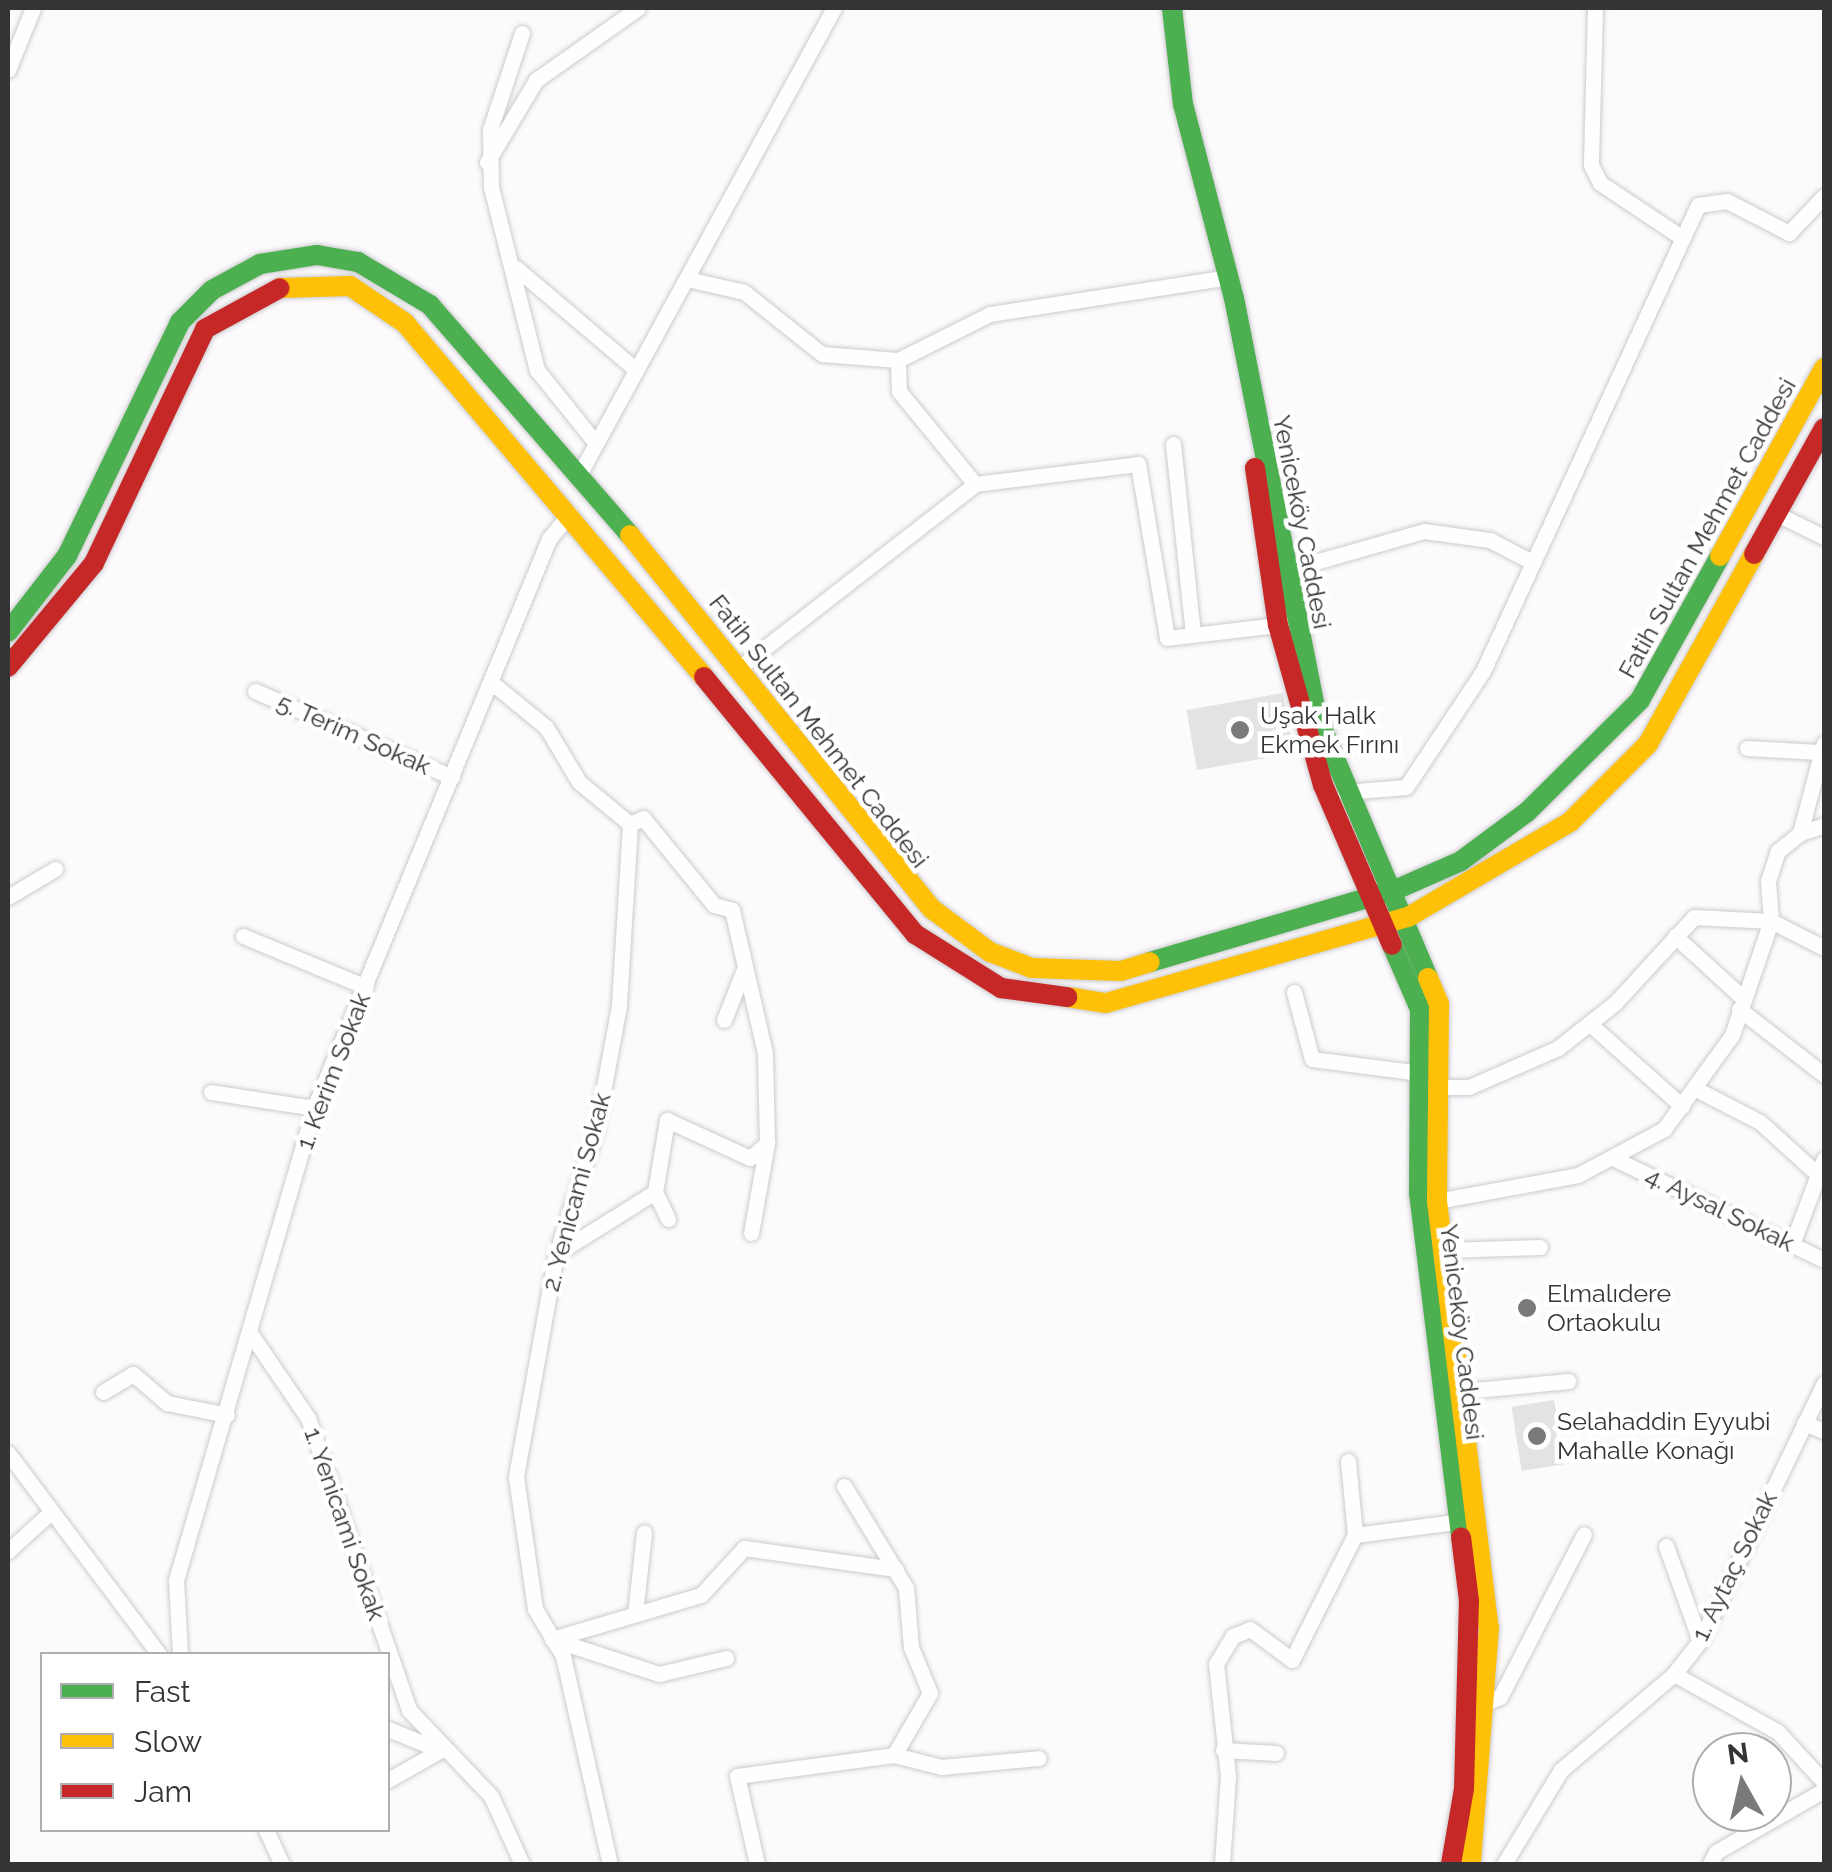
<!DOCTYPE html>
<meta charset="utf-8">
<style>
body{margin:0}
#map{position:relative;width:1832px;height:1872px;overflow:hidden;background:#fcfafd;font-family:Raleway,sans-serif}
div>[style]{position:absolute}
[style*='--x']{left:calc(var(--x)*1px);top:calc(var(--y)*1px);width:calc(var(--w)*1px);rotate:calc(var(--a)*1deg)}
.building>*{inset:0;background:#e3e3e3;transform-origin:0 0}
.roads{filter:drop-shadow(0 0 2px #cccbcd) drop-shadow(0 0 2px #cccbcd)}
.street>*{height:15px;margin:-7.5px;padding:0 7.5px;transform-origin:7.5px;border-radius:7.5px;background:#fffeff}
.fast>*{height:20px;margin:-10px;padding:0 10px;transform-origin:10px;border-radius:10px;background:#4caf50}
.slow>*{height:20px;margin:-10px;padding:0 10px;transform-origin:10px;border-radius:10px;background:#ffc107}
.jam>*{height:20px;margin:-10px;padding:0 10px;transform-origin:10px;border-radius:10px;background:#c62828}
.dots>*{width:28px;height:28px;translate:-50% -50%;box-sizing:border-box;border:5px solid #fff;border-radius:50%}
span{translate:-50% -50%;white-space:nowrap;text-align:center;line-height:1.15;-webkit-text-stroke:9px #fff;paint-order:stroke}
.street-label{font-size:25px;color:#343336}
.poi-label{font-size:25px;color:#343336}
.left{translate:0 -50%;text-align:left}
.frame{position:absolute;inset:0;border:10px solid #343336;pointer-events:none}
.legend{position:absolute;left:40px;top:1652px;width:350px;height:180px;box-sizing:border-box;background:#fff;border:2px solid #aeadaf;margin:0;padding:12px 18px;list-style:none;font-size:30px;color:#343336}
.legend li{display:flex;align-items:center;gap:20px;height:50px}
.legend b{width:50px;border:2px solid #aeadaf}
.north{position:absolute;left:1692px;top:1732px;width:100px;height:100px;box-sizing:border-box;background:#fff;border:2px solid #aeadaf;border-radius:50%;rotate:352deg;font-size:28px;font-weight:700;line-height:40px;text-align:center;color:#343336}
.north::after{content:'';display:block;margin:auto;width:35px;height:45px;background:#7a797c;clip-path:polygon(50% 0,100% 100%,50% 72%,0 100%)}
</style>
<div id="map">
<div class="building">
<i style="left:1283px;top:693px;width:61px;height:98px;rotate:80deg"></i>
<i style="left:1554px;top:1400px;width:65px;height:43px;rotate:81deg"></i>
</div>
<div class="roads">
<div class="street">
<i style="--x:1595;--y:8;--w:157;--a:91.5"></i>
<i style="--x:1591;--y:165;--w:20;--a:63"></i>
<i style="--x:1600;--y:183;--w:97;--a:33.7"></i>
<i style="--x:522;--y:33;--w:102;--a:108.3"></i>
<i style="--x:490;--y:130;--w:57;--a:89"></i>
<i style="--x:491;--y:187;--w:189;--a:75.9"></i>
<i style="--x:537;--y:370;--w:91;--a:51.2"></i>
<i style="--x:8;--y:70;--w:67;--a:-68"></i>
<i style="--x:487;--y:162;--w:96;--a:-59.1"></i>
<i style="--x:536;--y:80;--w:125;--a:-35.2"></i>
<i style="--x:516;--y:268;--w:156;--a:40.3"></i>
<i style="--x:692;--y:280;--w:53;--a:13"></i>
<i style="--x:744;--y:292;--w:100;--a:38.5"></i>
<i style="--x:822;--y:354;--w:76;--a:4.5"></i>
<i style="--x:1173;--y:444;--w:191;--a:84"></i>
<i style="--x:580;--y:473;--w:530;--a:-61.36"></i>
<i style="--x:975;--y:484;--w:120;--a:-129.3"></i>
<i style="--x:899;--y:391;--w:31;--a:-92"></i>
<i style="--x:898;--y:360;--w:103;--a:-26.6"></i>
<i style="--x:990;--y:314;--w:241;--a:-8.8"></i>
<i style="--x:1777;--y:514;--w:52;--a:26.1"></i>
<i style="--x:1287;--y:570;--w:142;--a:-15.9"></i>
<i style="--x:1424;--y:531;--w:67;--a:7.8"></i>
<i style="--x:1490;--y:540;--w:47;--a:27.6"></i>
<i style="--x:739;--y:668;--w:299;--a:-37.9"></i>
<i style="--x:975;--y:484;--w:164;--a:-7"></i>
<i style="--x:1138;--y:464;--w:176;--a:80.5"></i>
<i style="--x:1167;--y:638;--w:121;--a:-6.7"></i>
<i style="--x:492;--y:683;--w:70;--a:39.2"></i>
<i style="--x:546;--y:727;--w:64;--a:59"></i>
<i style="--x:579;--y:782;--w:66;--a:39.5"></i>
<i style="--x:630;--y:824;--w:182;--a:93.5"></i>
<i style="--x:619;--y:1006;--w:125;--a:100.6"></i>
<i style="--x:596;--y:1129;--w:131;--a:107.7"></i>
<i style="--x:556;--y:1254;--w:227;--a:100.2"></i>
<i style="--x:516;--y:1477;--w:133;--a:81.8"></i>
<i style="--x:535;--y:1609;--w:55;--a:59.2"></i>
<i style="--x:563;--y:1656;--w:213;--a:77.3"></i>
<i style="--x:255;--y:691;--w:215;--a:23.6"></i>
<i style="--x:1747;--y:748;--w:72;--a:3.2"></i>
<i style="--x:1345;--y:792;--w:61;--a:-4.7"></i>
<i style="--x:1406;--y:787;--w:139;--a:-56.4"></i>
<i style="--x:1483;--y:671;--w:513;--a:-65.23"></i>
<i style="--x:1698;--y:205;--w:29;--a:-8"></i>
<i style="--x:1727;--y:201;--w:70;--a:27.3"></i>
<i style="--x:1789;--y:233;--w:51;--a:-46.6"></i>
<i style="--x:1800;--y:833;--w:25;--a:-18"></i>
<i style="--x:8;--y:897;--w:55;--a:-30.8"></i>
<i style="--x:243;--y:936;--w:133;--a:22.5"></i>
<i style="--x:1675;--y:936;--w:92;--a:42.4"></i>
<i style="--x:1294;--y:992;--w:69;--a:75"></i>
<i style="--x:1312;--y:1059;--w:109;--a:7.4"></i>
<i style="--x:1739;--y:1009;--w:108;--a:37.8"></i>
<i style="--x:724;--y:1020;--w:57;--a:-68.4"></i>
<i style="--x:1591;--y:1025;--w:122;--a:41.7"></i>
<i style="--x:1438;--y:1087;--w:31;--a:0"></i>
<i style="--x:1469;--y:1087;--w:97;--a:-23.7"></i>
<i style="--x:1558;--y:1048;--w:73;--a:-38.3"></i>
<i style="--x:1615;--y:1003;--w:117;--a:-47.4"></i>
<i style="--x:1694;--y:917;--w:77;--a:3"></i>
<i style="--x:1771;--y:921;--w:59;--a:27"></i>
<i style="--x:1694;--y:1088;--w:74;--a:27.3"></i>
<i style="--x:1760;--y:1122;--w:72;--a:42.2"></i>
<i style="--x:211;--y:1092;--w:104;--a:8.8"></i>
<i style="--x:1615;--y:1159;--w:232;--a:25.8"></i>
<i style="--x:655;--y:1192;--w:30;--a:64"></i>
<i style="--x:1437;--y:1201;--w:143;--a:-10.4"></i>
<i style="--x:1578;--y:1175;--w:98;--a:-28.1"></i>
<i style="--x:1664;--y:1129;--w:116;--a:-54.1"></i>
<i style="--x:1732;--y:1035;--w:120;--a:-71.1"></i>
<i style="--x:1771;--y:921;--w:40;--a:-94.3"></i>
<i style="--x:1768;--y:881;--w:32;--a:-72"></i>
<i style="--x:1778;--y:851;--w:28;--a:-39"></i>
<i style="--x:1800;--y:833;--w:93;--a:-75.1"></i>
<i style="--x:751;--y:1233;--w:91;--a:-79.9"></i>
<i style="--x:1792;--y:1244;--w:91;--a:-69.4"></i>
<i style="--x:1445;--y:1250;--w:95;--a:-1.8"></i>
<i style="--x:556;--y:1254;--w:117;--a:-32.1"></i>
<i style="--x:655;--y:1192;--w:73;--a:-80.5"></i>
<i style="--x:667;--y:1120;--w:91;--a:24.6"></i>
<i style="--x:750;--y:1158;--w:23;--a:-41"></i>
<i style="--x:767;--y:1143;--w:90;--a:-91.3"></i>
<i style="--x:765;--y:1053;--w:147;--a:-103"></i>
<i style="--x:732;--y:910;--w:19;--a:-164"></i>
<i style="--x:714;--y:905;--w:112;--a:-129.2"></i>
<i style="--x:643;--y:818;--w:14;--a:155"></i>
<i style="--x:252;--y:1336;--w:99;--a:55.7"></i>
<i style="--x:308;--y:1418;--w:309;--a:70.9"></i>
<i style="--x:409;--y:1710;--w:119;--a:46.4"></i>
<i style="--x:491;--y:1796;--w:75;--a:65.5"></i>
<i style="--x:1465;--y:1391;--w:104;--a:-5.5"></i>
<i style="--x:103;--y:1392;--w:35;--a:-31"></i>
<i style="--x:133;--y:1374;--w:45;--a:40.5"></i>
<i style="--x:167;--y:1403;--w:61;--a:11.3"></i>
<i style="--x:1804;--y:1423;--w:22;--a:22"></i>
<i style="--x:8;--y:1453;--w:251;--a:53.1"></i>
<i style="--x:1348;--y:1461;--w:74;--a:84.6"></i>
<i style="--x:844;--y:1486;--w:119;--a:58.7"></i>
<i style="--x:906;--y:1588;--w:59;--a:85.2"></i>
<i style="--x:911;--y:1647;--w:50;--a:67.6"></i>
<i style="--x:930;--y:1693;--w:72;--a:120.1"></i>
<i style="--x:894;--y:1755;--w:49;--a:14.3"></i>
<i style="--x:941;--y:1767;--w:98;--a:-5.2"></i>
<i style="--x:1666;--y:1546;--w:101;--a:70.3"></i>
<i style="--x:8;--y:1551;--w:58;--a:-42.2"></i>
<i style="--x:635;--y:1614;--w:82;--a:-83.7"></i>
<i style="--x:552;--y:1639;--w:155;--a:-16.5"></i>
<i style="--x:701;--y:1595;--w:64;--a:-47.5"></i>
<i style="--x:744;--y:1548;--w:153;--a:7.9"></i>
<i style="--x:552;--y:1639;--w:113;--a:18.1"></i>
<i style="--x:659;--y:1674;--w:69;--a:-13.4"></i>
<i style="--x:180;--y:1654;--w:74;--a:-93.1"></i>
<i style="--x:176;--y:1580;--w:492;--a:-73.7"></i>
<i style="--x:314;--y:1108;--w:616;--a:-67.56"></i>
<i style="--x:549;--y:539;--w:33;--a:-51"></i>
<i style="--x:1674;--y:1674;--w:119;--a:29.1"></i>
<i style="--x:1778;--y:1732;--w:68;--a:47.4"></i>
<i style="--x:1485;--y:1703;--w:16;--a:-22"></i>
<i style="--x:1500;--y:1697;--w:183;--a:-62.7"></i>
<i style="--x:388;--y:1729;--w:53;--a:22.2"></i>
<i style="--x:1223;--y:1750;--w:53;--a:3.2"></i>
<i style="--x:388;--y:1780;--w:61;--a:-29.5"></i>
<i style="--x:266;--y:1830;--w:38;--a:65"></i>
<i style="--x:757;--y:1864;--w:90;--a:-102.8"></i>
<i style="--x:737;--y:1776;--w:158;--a:-7.6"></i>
<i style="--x:1222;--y:1864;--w:88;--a:-86.1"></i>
<i style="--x:1228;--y:1776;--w:113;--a:-96.1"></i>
<i style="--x:1216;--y:1664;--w:33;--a:-59"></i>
<i style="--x:1233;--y:1636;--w:18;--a:-22"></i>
<i style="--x:1250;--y:1629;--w:52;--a:36.4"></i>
<i style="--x:1292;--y:1660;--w:140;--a:-63.3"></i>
<i style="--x:1355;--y:1535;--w:109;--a:-7.4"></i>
<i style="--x:1504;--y:1864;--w:110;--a:-58.8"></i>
<i style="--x:1561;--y:1770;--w:148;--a:-40.3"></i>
<i style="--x:1674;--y:1674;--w:42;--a:-51.8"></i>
<i style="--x:1700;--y:1641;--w:286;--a:-64.3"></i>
<i style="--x:1710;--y:1864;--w:13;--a:-63"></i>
<i style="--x:1716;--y:1852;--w:125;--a:-29.9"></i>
</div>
<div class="fast">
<i style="--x:1172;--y:8;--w:97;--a:83.5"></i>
<i style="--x:1183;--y:104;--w:201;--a:75.3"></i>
<i style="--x:1234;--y:298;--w:424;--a:78.8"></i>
<i style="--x:1316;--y:714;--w:287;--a:67"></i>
<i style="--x:8;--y:632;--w:96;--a:-52.2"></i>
<i style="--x:67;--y:556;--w:260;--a:-64.2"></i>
<i style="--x:180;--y:322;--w:45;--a:-45"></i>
<i style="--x:212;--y:290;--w:55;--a:-28.4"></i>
<i style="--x:260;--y:264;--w:58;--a:-9"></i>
<i style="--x:317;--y:255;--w:42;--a:9.7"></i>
<i style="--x:358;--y:262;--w:84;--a:30.8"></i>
<i style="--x:430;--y:305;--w:305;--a:49"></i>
<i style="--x:1392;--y:945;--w:70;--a:66.4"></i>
<i style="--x:1420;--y:1009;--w:184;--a:90.3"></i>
<i style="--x:1419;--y:1193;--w:347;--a:83"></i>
<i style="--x:1150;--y:962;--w:255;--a:-16.4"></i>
<i style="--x:1395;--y:890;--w:72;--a:-23.7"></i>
<i style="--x:1461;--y:861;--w:82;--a:-36.6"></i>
<i style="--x:1527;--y:812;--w:159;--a:-44.7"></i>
<i style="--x:1640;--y:700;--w:165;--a:-60.9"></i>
</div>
<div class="slow">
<i style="--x:280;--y:288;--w:70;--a:-1.6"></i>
<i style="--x:350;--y:286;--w:66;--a:33.9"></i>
<i style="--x:405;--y:323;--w:463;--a:49.8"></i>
<i style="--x:630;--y:535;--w:481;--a:51.1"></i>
<i style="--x:932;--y:909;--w:72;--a:36.6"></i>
<i style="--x:990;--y:952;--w:45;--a:20.9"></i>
<i style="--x:1032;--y:968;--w:89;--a:1.9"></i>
<i style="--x:1121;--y:971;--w:30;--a:-17"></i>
<i style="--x:1720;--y:556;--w:215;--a:-61"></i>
<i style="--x:1428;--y:978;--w:28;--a:67"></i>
<i style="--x:1439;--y:1004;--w:197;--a:90.6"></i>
<i style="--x:1437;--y:1201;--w:430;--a:83.1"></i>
<i style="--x:1489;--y:1628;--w:237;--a:94.4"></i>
<i style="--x:1067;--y:997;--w:39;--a:9"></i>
<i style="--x:1106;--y:1003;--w:314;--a:-15.9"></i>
<i style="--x:1408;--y:917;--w:188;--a:-30.4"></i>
<i style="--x:1570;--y:822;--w:110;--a:-45"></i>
<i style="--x:1648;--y:744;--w:218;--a:-60.8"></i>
</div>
<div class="jam">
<i style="--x:1255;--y:468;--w:159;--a:81.7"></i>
<i style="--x:1278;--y:625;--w:166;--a:74.3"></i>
<i style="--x:1323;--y:785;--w:174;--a:66.7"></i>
<i style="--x:1754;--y:554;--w:144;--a:-60.9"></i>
<i style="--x:8;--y:667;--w:135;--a:-50.4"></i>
<i style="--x:94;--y:563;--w:259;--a:-64.6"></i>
<i style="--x:205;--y:329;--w:85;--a:-28.7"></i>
<i style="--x:704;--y:677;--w:333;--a:50.6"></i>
<i style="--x:915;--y:934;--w:102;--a:32.1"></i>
<i style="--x:1001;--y:988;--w:67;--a:7.8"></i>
<i style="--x:1451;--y:1864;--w:76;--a:-80.2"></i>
<i style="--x:1464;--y:1789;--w:188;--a:-88.5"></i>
<i style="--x:1469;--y:1601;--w:64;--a:-97.1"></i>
</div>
</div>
<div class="dots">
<i style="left:1240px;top:730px;background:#7a797c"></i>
<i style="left:1527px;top:1308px;background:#7a797c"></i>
<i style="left:1537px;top:1436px;background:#7a797c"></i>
</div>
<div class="street-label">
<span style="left:1302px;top:522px;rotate:79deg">Yeniceköy Caddesi</span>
<span style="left:1707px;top:528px;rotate:-61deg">Fatih Sultan Mehmet Caddesi</span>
<span style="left:819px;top:731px;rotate:52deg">Fatih Sultan Mehmet Caddesi</span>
<span style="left:354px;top:734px;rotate:24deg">5. Terim Sokak</span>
<span style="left:333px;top:1071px;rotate:-69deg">1. Kerim Sokak</span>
<span style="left:576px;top:1192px;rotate:-75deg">2. Yenicami Sokak</span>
<span style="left:1720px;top:1209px;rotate:26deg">4. Aysal Sokak</span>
<span style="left:1462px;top:1332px;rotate:83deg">Yeniceköy Caddesi</span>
<span style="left:345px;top:1524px;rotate:71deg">1. Yenicami Sokak</span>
<span style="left:1734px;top:1566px;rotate:-64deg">1. Aytaç Sokak</span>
</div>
<div class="poi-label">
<span class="left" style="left:1260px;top:730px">Uşak Halk<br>Ekmek Fırını</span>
<span class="left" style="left:1547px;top:1308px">Elmalıdere<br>Ortaokulu</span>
<span class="left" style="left:1557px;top:1436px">Selahaddin Eyyubi<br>Mahalle Konağı</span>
</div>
<div class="frame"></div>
<ul class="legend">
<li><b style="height:12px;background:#4caf50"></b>Fast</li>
<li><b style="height:12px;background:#ffc107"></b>Slow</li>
<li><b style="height:12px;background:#c62828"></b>Jam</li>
</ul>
<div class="north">N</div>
</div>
